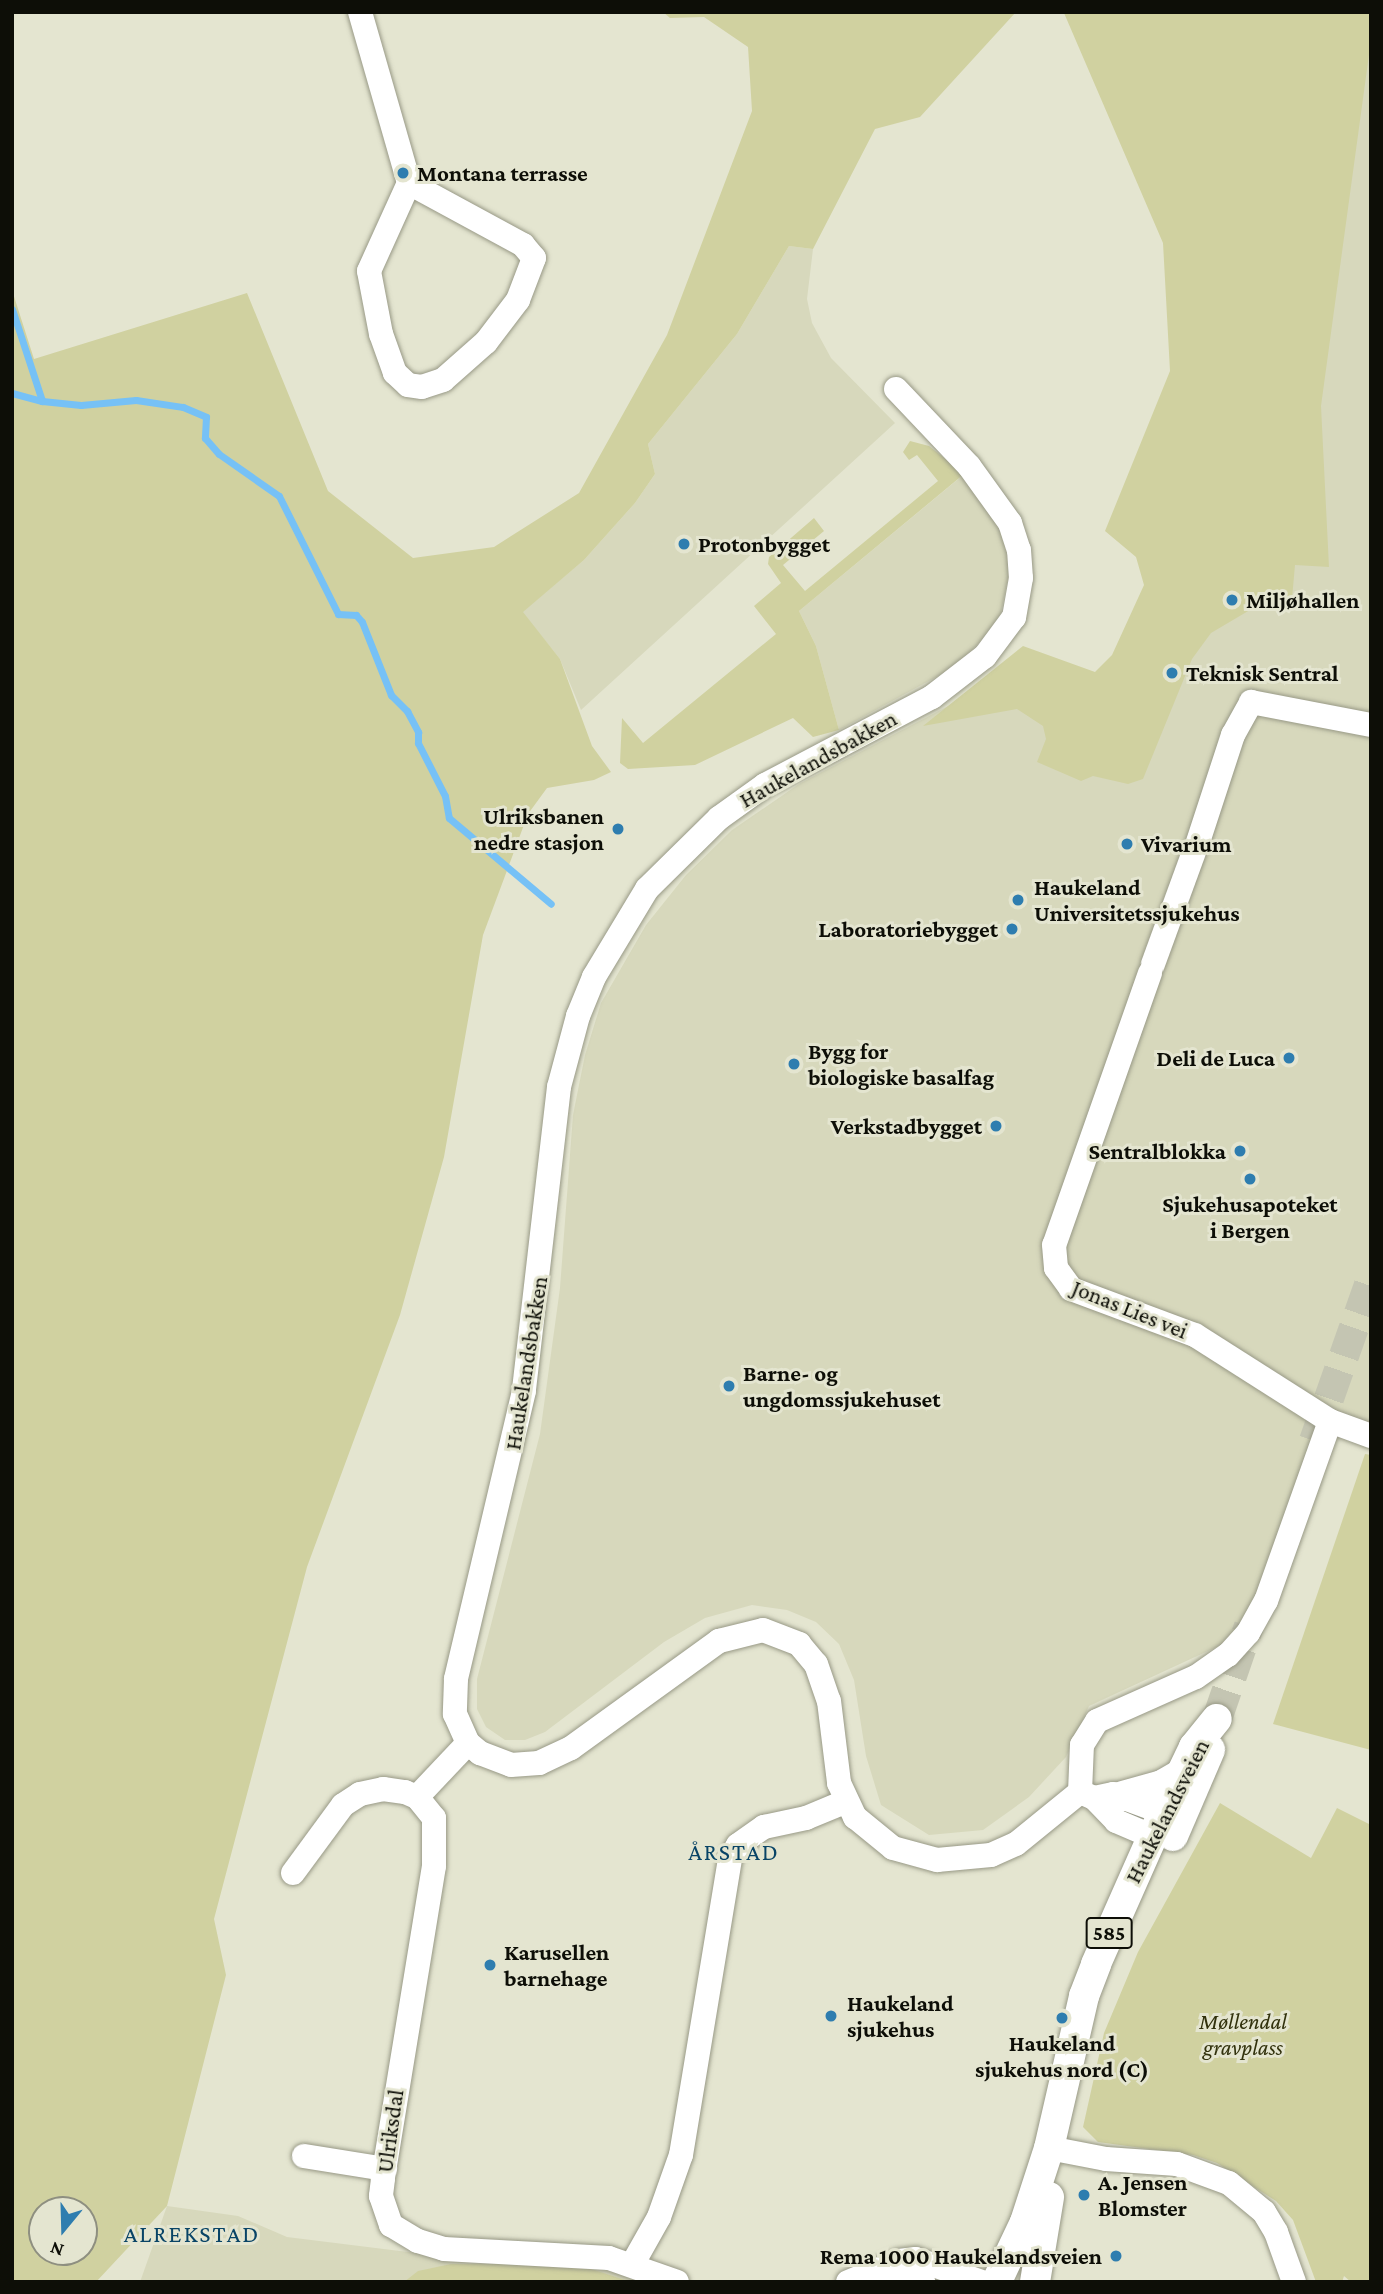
<!DOCTYPE html>
<meta charset="utf-8">
<style>
body{margin:0}
#map{position:relative;width:1383px;height:2294px;overflow:hidden;background:#e4e5d0;font-family:"Crimson Pro",serif}
div>[style]{position:absolute}
[style*='--x']{left:calc(var(--x)*1px);top:calc(var(--y)*1px);width:calc(var(--w)*1px);rotate:calc(var(--a)*1deg)}
.built>*{inset:0;background:#d7d8bc}
.green>*{inset:0;background:#d0d1a0}
.stream>*{height:7px;margin:-3.5px;padding:0 3.5px;transform-origin:3.5px;border-radius:3.5px;background:#76c1f6}
.major-tunnel>*{height:30px;margin-top:-15px;transform-origin:0;background:repeating-linear-gradient(90deg,#c4c5b2 0 30px,transparent 0 45px)}
.roads{filter:drop-shadow(0 0 2px #989986) drop-shadow(0 0 2px #989986)}
.minor>*{height:24px;margin:-12px;padding:0 12px;transform-origin:12px;border-radius:12px;background:#fff}
.major>*{height:30px;margin:-15px;padding:0 15px;transform-origin:15px;border-radius:15px;background:#fff}
.dots>*{width:19px;height:19px;translate:-50% -50%;box-sizing:border-box;border:4px solid #e4e5d0;border-radius:50%}
span{translate:-50% -50%;white-space:nowrap;text-align:center;line-height:1.15;-webkit-text-stroke:6px #e4e5d0;paint-order:stroke}
.shield-label span{padding:2px 5px;background:#e4e5d0;border:2px solid;border-radius:5px;-webkit-text-stroke-width:0}
.shield-label{font-size:21px;color:#0d0e07;font-weight:700}
.poi-label{font-size:23px;color:#0d0e07;font-weight:700}
.left{translate:0 -50%;text-align:left}
.right{translate:-100% -50%;text-align:right}
.street-label{font-size:23px;color:#0d0e07}
.park-label{font-size:23px;color:#31310c;font-style:italic}
.neighbourhood-label{font-size:24px;color:#094466;letter-spacing:2px}
.frame{position:absolute;inset:0;border:14px solid #0d0e07;pointer-events:none}
.north{position:absolute;left:28px;top:2196px;width:70px;height:70px;box-sizing:border-box;background:#e4e5d0;border:2px solid #8e8f80;border-radius:50%;rotate:199deg;font-size:19px;font-weight:700;line-height:28px;text-align:center;color:#0d0e07}
.north::after{content:'';display:block;margin:auto;width:24px;height:32px;background:#2e7daf;clip-path:polygon(50% 0,100% 100%,50% 72%,0 100%)}
</style>
<div id="map">
<div class="built">
<i style="clip-path:polygon(1371px 12px,1371px 1437px,1326px 1421px,1249px 1632px,1089px 1706px,1066px 1757px,1029px 1797px,983px 1830px,929px 1835px,881px 1805px,866px 1756px,854px 1680px,839px 1644px,816px 1622px,787px 1610px,752px 1605px,705px 1618px,664px 1642px,545px 1732px,525px 1740px,505px 1740px,486px 1727px,477px 1709px,477px 1679px,540px 1434px,560px 1288px,573px 1115px,585px 1055px,601px 1003px,646px 925px,686px 875px,732px 830px,799px 784px,975px 692px,1110px 726px)"></i>
<i style="clip-path:polygon(789px 246px,813px 249px,807px 299px,812px 323px,831px 358px,895px 423px,581px 710px,560px 659px,522px 612px,584px 560px,635px 503px,655px 474px,648px 444px,737px 334px)"></i>
<i style="clip-path:polygon(962px 476px,1000px 529px,1012px 560px,999px 621px,958px 665px,839px 730px,816px 646px,799px 611px)"></i>
<i style="clip-path:polygon(167px 2206px,238px 2216px,287px 2237px,440px 2256px,628px 2271px,657px 2282px,140px 2282px)"></i>
</div>
<div class="green">
<i style="clip-path:polygon(evenodd,663px 12px,1016px 12px,920px 117px,875px 129px,813px 249px,789px 246px,737px 334px,648px 444px,655px 474px,635px 503px,584px 560px,523px 612px,560px 659px,592px 746px,611px 772px,594px 780px,547px 788px,528px 814px,483px 935px,444px 1157px,400px 1315px,307px 1567px,214px 1919px,226px 1975px,167px 2206px,96px 2282px,12px 2282px,12px 290px,34px 359px,247px 293px,328px 491px,413px 558px,494px 547px,579px 493px,667px 335px,752px 111px,748px 47px,704px 17px,670px 18px,663px 12px,84px 2210px,84px 2252px,42px 2252px,42px 2210px,84px 2210px)"></i>
<i style="clip-path:polygon(1055px 12px,1371px 12px,1371px 40px,1321px 406px,1329px 567px,1295px 565px,1291px 610px,1255px 607px,1211px 633px,1192px 659px,1143px 779px,1128px 784px,1093px 776px,1081px 781px,1037px 762px,1046px 739px,1043px 726px,1017px 709px,923px 726px,1023px 646px,1095px 672px,1112px 655px,1144px 585px,1136px 557px,1105px 531px,1170px 371px,1163px 243px,1064px 13px)"></i>
<i style="clip-path:polygon(910px 441px,929px 446px,964px 474px,799px 611px,816px 646px,839px 730px,813px 737px,793px 718px,695px 765px,628px 769px,620px 763px,622px 718px,643px 743px,776px 634px,754px 606px,781px 583px,768px 564px,769px 557px,814px 518px,824px 531px,783px 565px,805px 591px,938px 481px,917px 455px,909px 460px,903px 452px)"></i>
<i style="clip-path:polygon(1365px 1454px,1371px 1455px,1371px 1750px,1273px 1724px)"></i>
<i style="clip-path:polygon(1220px 1803px,1311px 1858px,1337px 1808px,1371px 1825px,1371px 2282px,1351px 2282px,1344px 2276px,1342px 2282px,1316px 2282px,1293px 2220px,1276px 2201px,1217px 2163px,1193px 2155px,1098px 2142px,1083px 2127px,1104px 2033px,1138px 1952px)"></i>
<i style="clip-path:polygon(451px 2264px,576px 2264px,631px 2282px,404px 2282px,418px 2271px)"></i>
</div>
<div class="stream">
<i style="--x:12;--y:309;--w:97;--a:71.9"></i>
<i style="--x:42;--y:401;--w:39;--a:6"></i>
<i style="--x:81;--y:405;--w:55;--a:-5.2"></i>
<i style="--x:136;--y:400;--w:48;--a:8.5"></i>
<i style="--x:183;--y:407;--w:25;--a:23"></i>
<i style="--x:206;--y:417;--w:21;--a:93"></i>
<i style="--x:205;--y:438;--w:21;--a:49"></i>
<i style="--x:219;--y:454;--w:73;--a:35"></i>
<i style="--x:279;--y:496;--w:132;--a:63.4"></i>
<i style="--x:338;--y:614;--w:18;--a:3"></i>
<i style="--x:356;--y:615;--w:9;--a:49"></i>
<i style="--x:362;--y:622;--w:79;--a:68.3"></i>
<i style="--x:391;--y:695;--w:23;--a:45"></i>
<i style="--x:407;--y:711;--w:24;--a:62"></i>
<i style="--x:418;--y:732;--w:11;--a:90"></i>
<i style="--x:418;--y:743;--w:59;--a:63"></i>
<i style="--x:445;--y:796;--w:22;--a:80"></i>
<i style="--x:449;--y:818;--w:133;--a:40.1"></i>
<i style="--x:12;--y:393;--w:31;--a:15"></i>
</div>
<div class="major-tunnel">
<i style="--x:1314;--y:1441;--w:172;--a:-70.6"></i>
<i style="--x:1217;--y:1719;--w:98;--a:-71"></i>
</div>
<div class="roads">
<div class="minor">
<i style="--x:360;--y:12;--w:178;--a:74"></i>
<i style="--x:409;--y:183;--w:130;--a:28.5"></i>
<i style="--x:523;--y:245;--w:17;--a:50"></i>
<i style="--x:534;--y:258;--w:45;--a:110.9"></i>
<i style="--x:518;--y:300;--w:53;--a:127.3"></i>
<i style="--x:486;--y:342;--w:57;--a:138.5"></i>
<i style="--x:443;--y:380;--w:22;--a:162"></i>
<i style="--x:422;--y:387;--w:14;--a:-172"></i>
<i style="--x:408;--y:385;--w:18;--a:-137"></i>
<i style="--x:395;--y:373;--w:41;--a:-109.7"></i>
<i style="--x:381;--y:334;--w:64;--a:-100.8"></i>
<i style="--x:369;--y:271;--w:97;--a:-65.6"></i>
<i style="--x:896;--y:389;--w:106;--a:46.5"></i>
<i style="--x:969;--y:466;--w:70;--a:54.3"></i>
<i style="--x:1010;--y:523;--w:28;--a:72"></i>
<i style="--x:1019;--y:550;--w:28;--a:86"></i>
<i style="--x:1021;--y:578;--w:40;--a:100"></i>
<i style="--x:1014;--y:617;--w:49;--a:126.6"></i>
<i style="--x:985;--y:656;--w:67;--a:142.3"></i>
<i style="--x:932;--y:697;--w:189;--a:152.2"></i>
<i style="--x:765;--y:785;--w:57;--a:144.3"></i>
<i style="--x:719;--y:818;--w:101;--a:135.4"></i>
<i style="--x:647;--y:889;--w:103;--a:121.1"></i>
<i style="--x:594;--y:977;--w:42;--a:112.3"></i>
<i style="--x:578;--y:1016;--w:73;--a:105"></i>
<i style="--x:559;--y:1087;--w:306;--a:96.6"></i>
<i style="--x:524;--y:1391;--w:296;--a:103.3"></i>
<i style="--x:456;--y:1679;--w:35;--a:92"></i>
<i style="--x:455;--y:1714;--w:32;--a:66"></i>
<i style="--x:468;--y:1743;--w:16;--a:40"></i>
<i style="--x:480;--y:1753;--w:33;--a:21"></i>
<i style="--x:511;--y:1765;--w:28;--a:-4"></i>
<i style="--x:539;--y:1763;--w:35;--a:-25"></i>
<i style="--x:571;--y:1748;--w:183;--a:-35.9"></i>
<i style="--x:719;--y:1641;--w:45;--a:-14"></i>
<i style="--x:763;--y:1630;--w:39;--a:21"></i>
<i style="--x:799;--y:1644;--w:26;--a:50"></i>
<i style="--x:816;--y:1664;--w:39;--a:71"></i>
<i style="--x:829;--y:1701;--w:83;--a:83"></i>
<i style="--x:839;--y:1783;--w:38;--a:65"></i>
<i style="--x:855;--y:1817;--w:49;--a:39.2"></i>
<i style="--x:893;--y:1848;--w:46;--a:15.3"></i>
<i style="--x:937;--y:1860;--w:54;--a:-5.3"></i>
<i style="--x:991;--y:1855;--w:27;--a:-24"></i>
<i style="--x:1016;--y:1844;--w:82;--a:-39.1"></i>
<i style="--x:1197;--y:845;--w:116;--a:-71.9"></i>
<i style="--x:1233;--y:735;--w:38;--a:-61"></i>
<i style="--x:1251;--y:702;--w:122;--a:10.9"></i>
<i style="--x:1153;--y:964;--w:119;--a:-69.9"></i>
<i style="--x:1150;--y:973;--w:288;--a:109.4"></i>
<i style="--x:1054;--y:1245;--w:23;--a:85"></i>
<i style="--x:1056;--y:1268;--w:26;--a:54"></i>
<i style="--x:1071;--y:1289;--w:132;--a:20.4"></i>
<i style="--x:1195;--y:1335;--w:160;--a:32.5"></i>
<i style="--x:1080;--y:1792;--w:47;--a:-87.6"></i>
<i style="--x:1082;--y:1745;--w:28;--a:-58"></i>
<i style="--x:1097;--y:1721;--w:108;--a:-24"></i>
<i style="--x:1196;--y:1677;--w:39;--a:-35"></i>
<i style="--x:1228;--y:1655;--w:30;--a:-48"></i>
<i style="--x:1248;--y:1633;--w:37;--a:-61"></i>
<i style="--x:1266;--y:1601;--w:191;--a:-70.4"></i>
<i style="--x:1330;--y:1421;--w:44;--a:20.1"></i>
<i style="--x:1080;--y:1792;--w:15;--a:23"></i>
<i style="--x:1094;--y:1798;--w:32;--a:46"></i>
<i style="--x:1116;--y:1821;--w:38;--a:23"></i>
<i style="--x:1151;--y:1836;--w:23;--a:-5"></i>
<i style="--x:1174;--y:1834;--w:25;--a:-119"></i>
<i style="--x:1162;--y:1812;--w:52;--a:-159.8"></i>
<i style="--x:1113;--y:1794;--w:19;--a:168"></i>
<i style="--x:417;--y:1797;--w:74;--a:-46.6"></i>
<i style="--x:293;--y:1873;--w:84;--a:-53.7"></i>
<i style="--x:343;--y:1805;--w:20;--a:-33"></i>
<i style="--x:360;--y:1794;--w:24;--a:-12"></i>
<i style="--x:383;--y:1789;--w:22;--a:8"></i>
<i style="--x:405;--y:1792;--w:13;--a:23"></i>
<i style="--x:417;--y:1797;--w:27;--a:51"></i>
<i style="--x:434;--y:1818;--w:48;--a:90"></i>
<i style="--x:434;--y:1866;--w:317;--a:99.3"></i>
<i style="--x:383;--y:2179;--w:17;--a:97"></i>
<i style="--x:381;--y:2196;--w:31;--a:71"></i>
<i style="--x:391;--y:2225;--w:31;--a:31"></i>
<i style="--x:418;--y:2241;--w:27;--a:17"></i>
<i style="--x:444;--y:2249;--w:165;--a:3.1"></i>
<i style="--x:609;--y:2258;--w:72;--a:19.4"></i>
<i style="--x:1049;--y:2148;--w:58;--a:10.9"></i>
<i style="--x:1106;--y:2159;--w:71;--a:4"></i>
<i style="--x:1177;--y:2164;--w:55;--a:20.1"></i>
<i style="--x:1229;--y:2183;--w:45;--a:39.6"></i>
<i style="--x:1264;--y:2212;--w:23;--a:59"></i>
<i style="--x:1276;--y:2232;--w:53;--a:70.2"></i>
<i style="--x:304;--y:2156;--w:82;--a:9.1"></i>
<i style="--x:632;--y:2265;--w:55;--a:-60.6"></i>
<i style="--x:659;--y:2217;--w:66;--a:-70.5"></i>
<i style="--x:681;--y:2155;--w:301;--a:-80.6"></i>
<i style="--x:730;--y:1858;--w:15;--a:-58"></i>
<i style="--x:738;--y:1845;--w:32;--a:-35"></i>
<i style="--x:764;--y:1827;--w:43;--a:-12.1"></i>
<i style="--x:806;--y:1818;--w:44;--a:-22.5"></i>
<i style="--x:880;--y:2270;--w:45;--a:15.6"></i>
<i style="--x:848;--y:2282;--w:55;--a:-22.4"></i>
<i style="--x:899;--y:2261;--w:17;--a:-7"></i>
<i style="--x:916;--y:2259;--w:70;--a:19.2"></i>
</div>
<div class="major">
<i style="--x:1123;--y:1796;--w:41;--a:-15.8"></i>
<i style="--x:1162;--y:1785;--w:22;--a:-30"></i>
<i style="--x:1173;--y:1836;--w:94;--a:-66.7"></i>
<i style="--x:998;--y:2279;--w:63;--a:-64.7"></i>
<i style="--x:1025;--y:2222;--w:78;--a:-72"></i>
<i style="--x:1049;--y:2148;--w:156;--a:-77"></i>
<i style="--x:1084;--y:1996;--w:34;--a:-69"></i>
<i style="--x:1096;--y:1964;--w:180;--a:-66.1"></i>
<i style="--x:1169;--y:1799;--w:58;--a:-64.3"></i>
<i style="--x:1194;--y:1747;--w:36;--a:-51"></i>
<i style="--x:1035;--y:2282;--w:86;--a:-80.6"></i>
</div>
</div>
<div class="dots">
<i style="left:403px;top:173px;background:#2e7daf"></i>
<i style="left:684px;top:544px;background:#2e7daf"></i>
<i style="left:1232px;top:600px;background:#2e7daf"></i>
<i style="left:1172px;top:673px;background:#2e7daf"></i>
<i style="left:618px;top:829px;background:#2e7daf"></i>
<i style="left:1127px;top:844px;background:#2e7daf"></i>
<i style="left:1018px;top:900px;background:#2e7daf"></i>
<i style="left:1012px;top:929px;background:#2e7daf"></i>
<i style="left:1289px;top:1058px;background:#2e7daf"></i>
<i style="left:794px;top:1064px;background:#2e7daf"></i>
<i style="left:996px;top:1126px;background:#2e7daf"></i>
<i style="left:1240px;top:1151px;background:#2e7daf"></i>
<i style="left:1250px;top:1179px;background:#2e7daf"></i>
<i style="left:729px;top:1386px;background:#2e7daf"></i>
<i style="left:490px;top:1965px;background:#2e7daf"></i>
<i style="left:831px;top:2016px;background:#2e7daf"></i>
<i style="left:1062px;top:2018px;background:#2e7daf"></i>
<i style="left:1084px;top:2195px;background:#2e7daf"></i>
<i style="left:1116px;top:2256px;background:#2e7daf"></i>
</div>
<div class="shield-label">
<span style="left:1109px;top:1933px">585</span>
</div>
<div class="poi-label">
<span class="left" style="left:417px;top:173px">Montana terrasse</span>
<span class="left" style="left:698px;top:544px">Protonbygget</span>
<span class="left" style="left:1246px;top:600px">Miljøhallen</span>
<span class="left" style="left:1186px;top:673px">Teknisk Sentral</span>
<span class="right" style="left:604px;top:829px">Ulriksbanen<br>nedre stasjon</span>
<span class="left" style="left:1141px;top:844px">Vivarium</span>
<span class="left" style="left:1034px;top:900px">Haukeland<br>Universitetssjukehus</span>
<span class="right" style="left:998px;top:929px">Laboratoriebygget</span>
<span class="left" style="left:808px;top:1064px">Bygg for<br>biologiske basalfag</span>
<span class="right" style="left:1275px;top:1058px">Deli de Luca</span>
<span class="right" style="left:982px;top:1126px">Verkstadbygget</span>
<span class="right" style="left:1226px;top:1151px">Sentralblokka</span>
<span style="left:1250px;top:1217px">Sjukehusapoteket<br>i Bergen</span>
<span class="left" style="left:743px;top:1386px">Barne- og<br>ungdomssjukehuset</span>
<span class="left" style="left:504px;top:1965px">Karusellen<br>barnehage</span>
<span class="left" style="left:847px;top:2016px">Haukeland<br>sjukehus</span>
<span style="left:1062px;top:2056px">Haukeland<br>sjukehus nord (C)</span>
<span class="left" style="left:1098px;top:2195px">A. Jensen<br>Blomster</span>
<span class="right" style="left:1102px;top:2256px">Rema 1000 Haukelandsveien</span>
</div>
<div class="street-label">
<span style="left:818px;top:759px;rotate:-29deg">Haukelandsbakken</span>
<span style="left:1130px;top:1309px;rotate:22deg">Jonas Lies vei</span>
<span style="left:526px;top:1363px;rotate:-81deg">Haukelandsbakken</span>
<span style="left:1167px;top:1811px;rotate:-63deg">Haukelandsveien</span>
<span style="left:390px;top:2131px;rotate:-82deg">Ulriksdal</span>
</div>
<div class="park-label">
<span style="left:1243px;top:2034px">Møllendal<br>gravplass</span>
</div>
<div class="neighbourhood-label">
<span style="left:734px;top:1852px">ÅRSTAD</span>
<span style="left:192px;top:2234px">ALREKSTAD</span>
</div>
<div class="frame"></div>
<div class="north">N</div>
</div>
